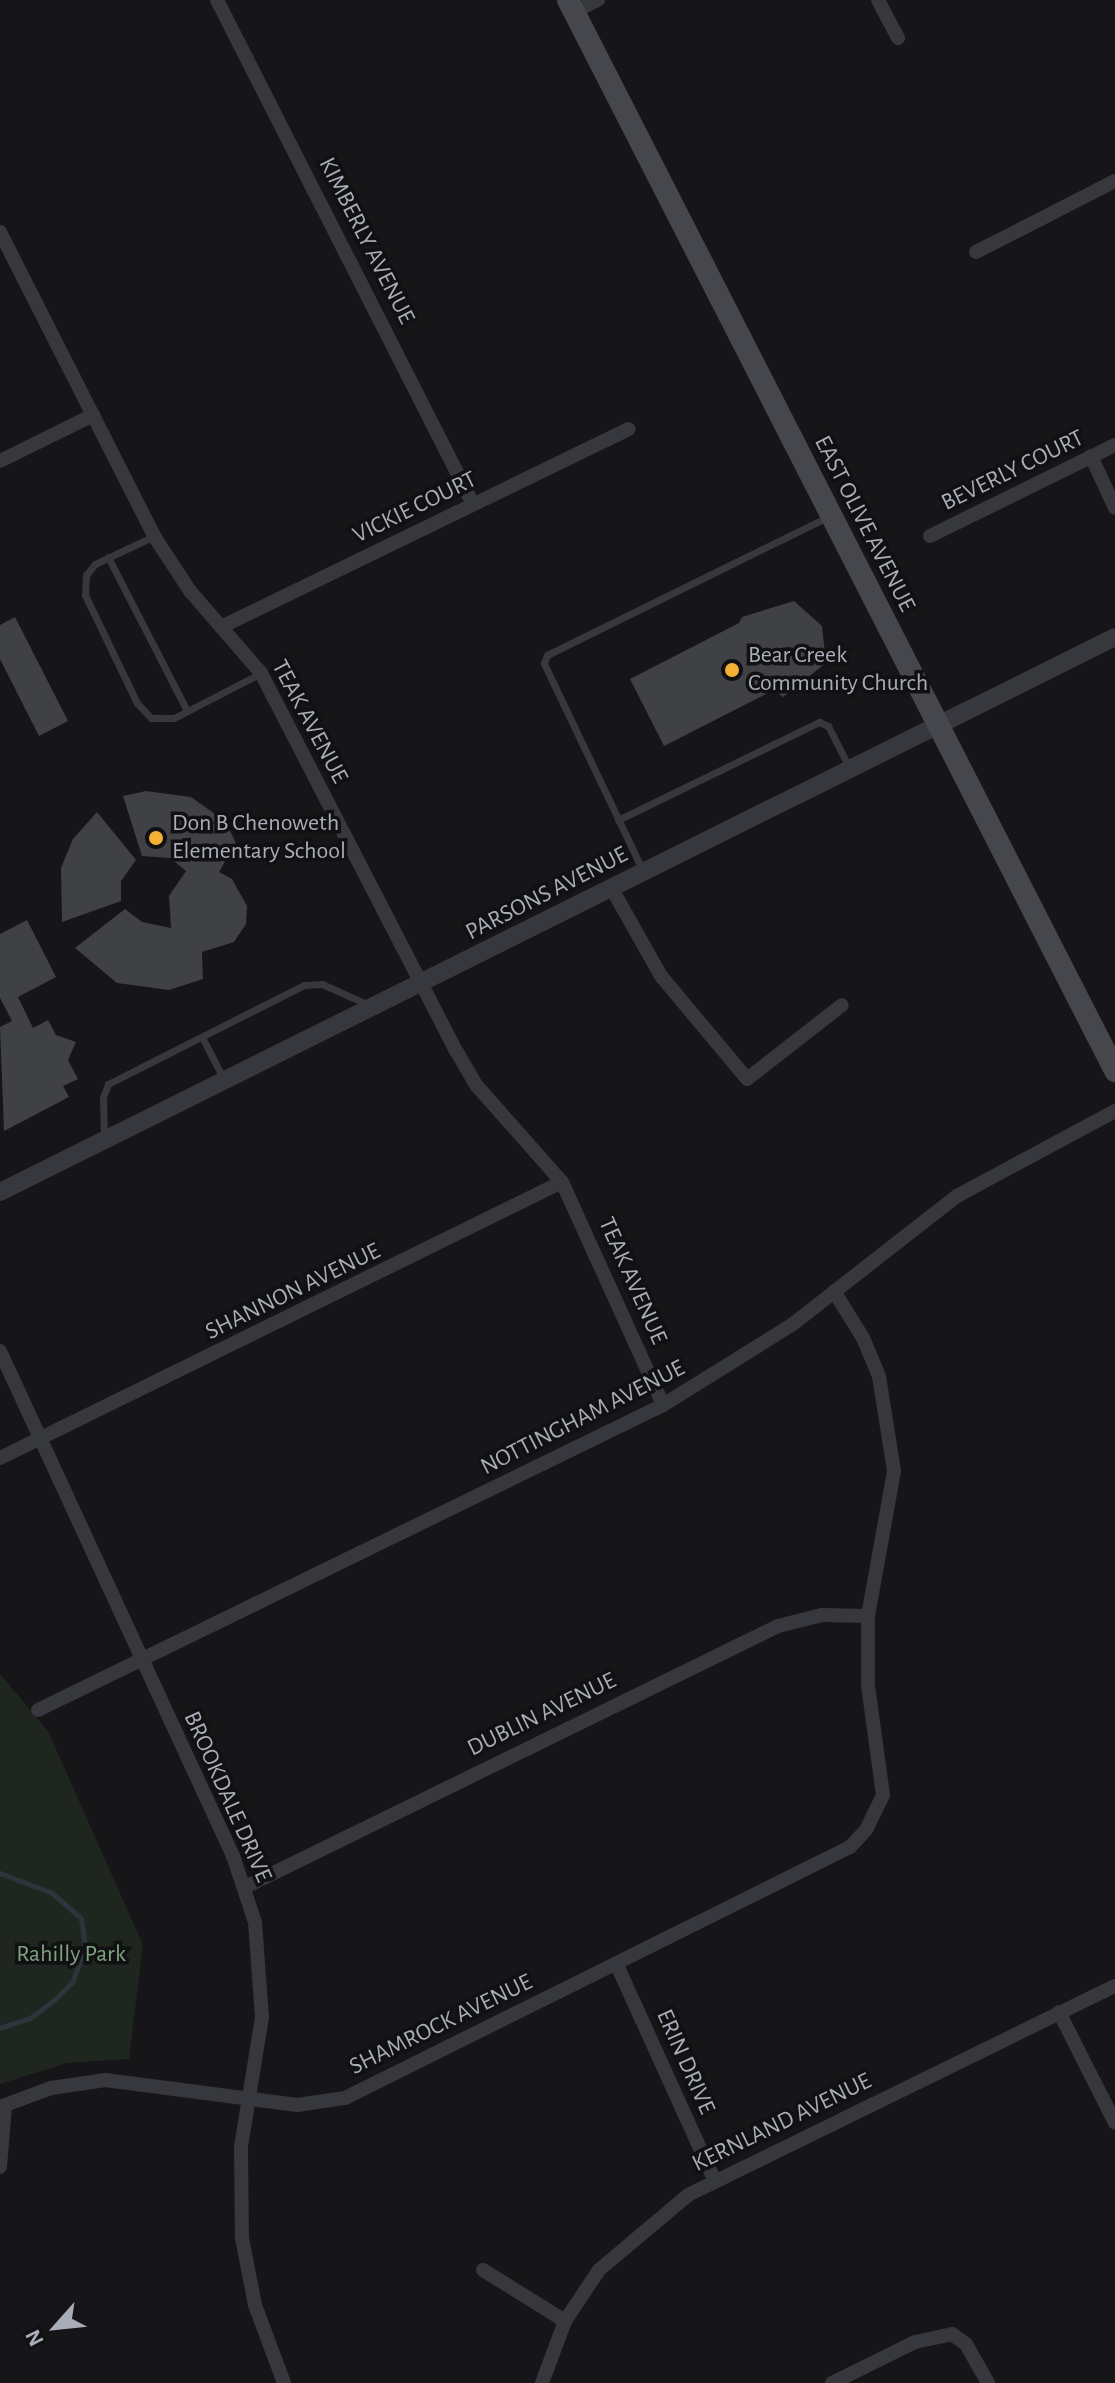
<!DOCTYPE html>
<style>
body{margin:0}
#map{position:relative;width:1115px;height:2383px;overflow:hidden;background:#161618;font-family:"Alegreya Sans",sans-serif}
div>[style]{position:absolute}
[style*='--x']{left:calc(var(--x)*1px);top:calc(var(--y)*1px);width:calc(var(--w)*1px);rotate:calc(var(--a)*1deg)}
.green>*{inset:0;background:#1e261f}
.stream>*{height:5px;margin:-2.5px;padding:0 2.5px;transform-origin:2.5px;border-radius:2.5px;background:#2c353c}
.building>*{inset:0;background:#404145}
.service>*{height:7px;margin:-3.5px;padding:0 3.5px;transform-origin:3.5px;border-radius:3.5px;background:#37383d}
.minor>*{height:14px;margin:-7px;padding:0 7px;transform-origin:7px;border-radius:7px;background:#37383d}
.tertiary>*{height:18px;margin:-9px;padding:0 9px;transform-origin:9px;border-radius:9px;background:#37383d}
.secondary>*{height:22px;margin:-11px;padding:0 11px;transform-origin:11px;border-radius:11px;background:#45474d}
.dots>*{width:22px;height:22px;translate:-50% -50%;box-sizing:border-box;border:4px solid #111113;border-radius:50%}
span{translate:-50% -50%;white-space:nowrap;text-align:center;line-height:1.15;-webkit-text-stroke:7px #111113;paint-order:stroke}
.street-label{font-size:24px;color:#a8adb8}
.poi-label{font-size:24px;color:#a8adb8}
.left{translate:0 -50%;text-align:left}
.park-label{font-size:24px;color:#7fa381}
.north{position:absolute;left:16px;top:2287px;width:80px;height:80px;-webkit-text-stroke:6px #111113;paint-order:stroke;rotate:243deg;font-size:22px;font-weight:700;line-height:32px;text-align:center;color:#a8adb8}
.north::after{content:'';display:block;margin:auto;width:28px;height:36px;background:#a8adb8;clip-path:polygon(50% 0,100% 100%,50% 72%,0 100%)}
</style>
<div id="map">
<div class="green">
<i style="clip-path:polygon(0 1674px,48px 1731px,143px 1945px,129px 2059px,67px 2063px,0 2084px)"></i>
</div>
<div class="stream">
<i style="--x:0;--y:1873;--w:56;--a:21"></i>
<i style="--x:52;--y:1893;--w:38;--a:41"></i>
<i style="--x:81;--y:1918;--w:29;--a:82"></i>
<i style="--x:85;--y:1947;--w:37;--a:110"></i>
<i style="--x:72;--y:1982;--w:25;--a:135"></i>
<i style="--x:54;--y:2000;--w:30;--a:143"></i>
<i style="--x:30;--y:2018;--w:32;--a:162"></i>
</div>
<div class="building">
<i style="clip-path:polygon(794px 601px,822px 626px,826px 663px,783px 697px,774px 690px,664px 746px,630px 679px,739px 623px,742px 617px)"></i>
<i style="clip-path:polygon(15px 617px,68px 721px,39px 736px,0 659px,0 625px)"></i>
<i style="clip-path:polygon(146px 791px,191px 797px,225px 821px,236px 843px,219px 872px,232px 879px,247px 906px,246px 924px,234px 942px,202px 952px,203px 979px,169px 990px,117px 983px,75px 948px,125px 909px,142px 922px,171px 928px,169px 896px,186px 871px,170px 858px,142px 856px,123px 796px)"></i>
<i style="clip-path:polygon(97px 812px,136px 860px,121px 881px,121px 901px,62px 922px,61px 868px,73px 839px)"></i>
<i style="clip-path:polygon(27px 920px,56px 977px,18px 997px,33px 1028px,48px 1020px,56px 1035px,76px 1042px,68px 1060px,78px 1079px,63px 1086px,69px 1097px,4px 1131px,0 1027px,12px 1021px,0 998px,0 934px)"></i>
</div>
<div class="service">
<i style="--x:154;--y:536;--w:65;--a:154.6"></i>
<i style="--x:95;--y:564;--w:14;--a:129"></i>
<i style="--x:86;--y:575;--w:20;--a:93"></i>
<i style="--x:85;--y:595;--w:120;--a:64.3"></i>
<i style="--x:137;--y:703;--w:21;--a:47"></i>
<i style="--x:151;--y:718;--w:23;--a:0"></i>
<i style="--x:174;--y:718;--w:98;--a:-27.3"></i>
<i style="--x:108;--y:557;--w:173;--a:62.8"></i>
<i style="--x:618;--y:820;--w:224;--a:-26"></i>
<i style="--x:819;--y:722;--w:10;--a:24"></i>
<i style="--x:828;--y:726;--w:46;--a:62.9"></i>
<i style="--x:643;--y:871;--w:230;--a:-115.5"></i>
<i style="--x:544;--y:663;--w:9;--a:-69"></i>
<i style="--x:547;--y:655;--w:313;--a:-26.2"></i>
<i style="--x:202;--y:1037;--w:46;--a:62.9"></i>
<i style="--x:104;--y:1137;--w:40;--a:-91.4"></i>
<i style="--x:103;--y:1097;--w:14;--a:-69"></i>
<i style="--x:108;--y:1084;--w:220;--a:-26.8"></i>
<i style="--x:304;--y:985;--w:18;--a:-3"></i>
<i style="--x:322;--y:984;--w:51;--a:24.1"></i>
</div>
<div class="minor">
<i style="--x:217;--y:0;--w:565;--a:63.07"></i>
<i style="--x:878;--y:0;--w:43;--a:62.2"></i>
<i style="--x:574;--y:12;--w:27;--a:-27"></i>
<i style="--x:0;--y:232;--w:341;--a:63.1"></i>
<i style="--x:154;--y:536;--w:66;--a:56.8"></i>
<i style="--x:190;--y:591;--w:108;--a:49.1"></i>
<i style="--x:261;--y:673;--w:427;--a:62.7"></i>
<i style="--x:457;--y:1052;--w:39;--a:60"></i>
<i style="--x:477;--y:1086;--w:128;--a:48.5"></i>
<i style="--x:562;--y:1182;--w:245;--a:65.6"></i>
<i style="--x:976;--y:252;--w:156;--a:-27.1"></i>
<i style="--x:1091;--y:456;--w:57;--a:65.2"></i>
<i style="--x:0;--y:461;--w:104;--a:-26.3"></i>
<i style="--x:930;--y:536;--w:206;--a:-26.2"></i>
<i style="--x:221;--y:627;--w:453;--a:-25.9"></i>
<i style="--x:612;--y:889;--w:100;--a:60.6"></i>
<i style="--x:661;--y:976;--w:134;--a:50.1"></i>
<i style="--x:747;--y:1079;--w:120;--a:-37.9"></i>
<i style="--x:0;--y:1351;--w:556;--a:65.23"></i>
<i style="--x:233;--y:1856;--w:70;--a:71.6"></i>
<i style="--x:255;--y:1922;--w:95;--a:85.8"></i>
<i style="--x:262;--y:2017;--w:132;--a:99.2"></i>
<i style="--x:241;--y:2147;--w:91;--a:89.4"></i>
<i style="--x:242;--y:2238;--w:68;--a:79"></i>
<i style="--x:255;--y:2305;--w:83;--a:69.6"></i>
<i style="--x:0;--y:1458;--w:626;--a:-26.16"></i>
<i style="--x:38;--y:1710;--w:695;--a:-26.01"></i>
<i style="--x:663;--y:1405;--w:153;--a:-31.9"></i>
<i style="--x:793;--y:1324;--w:208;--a:-38"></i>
<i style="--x:957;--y:1196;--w:179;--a:-28.3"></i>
<i style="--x:245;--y:1887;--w:593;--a:-26.09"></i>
<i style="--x:778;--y:1626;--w:45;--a:-14"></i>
<i style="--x:822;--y:1615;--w:46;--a:1.2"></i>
<i style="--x:616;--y:1963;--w:237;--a:65.6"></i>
<i style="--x:1059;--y:2012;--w:124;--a:63.2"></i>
<i style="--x:0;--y:2107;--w:54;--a:-20.4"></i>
<i style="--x:51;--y:2088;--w:55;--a:-8.4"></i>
<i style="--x:105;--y:2080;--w:194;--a:7.4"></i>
<i style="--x:297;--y:2105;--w:49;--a:-8.3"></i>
<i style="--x:345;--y:2098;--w:564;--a:-26.43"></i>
<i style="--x:850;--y:1847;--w:23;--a:-47"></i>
<i style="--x:866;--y:1830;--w:39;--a:-64"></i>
<i style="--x:883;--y:1795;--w:111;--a:-97.8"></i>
<i style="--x:868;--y:1685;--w:69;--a:-90"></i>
<i style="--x:868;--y:1616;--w:147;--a:-79.8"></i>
<i style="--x:894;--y:1471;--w:96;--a:-99"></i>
<i style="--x:879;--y:1376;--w:41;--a:-112.8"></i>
<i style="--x:863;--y:1338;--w:55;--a:-121.7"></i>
<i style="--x:0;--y:2167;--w:61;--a:-85.3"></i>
<i style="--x:483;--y:2270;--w:97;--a:31.9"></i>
<i style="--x:542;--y:2383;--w:66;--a:-69.6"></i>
<i style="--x:565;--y:2321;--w:61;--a:-56.3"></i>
<i style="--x:599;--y:2270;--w:116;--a:-40.1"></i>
<i style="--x:688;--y:2195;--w:475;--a:-26.1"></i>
<i style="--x:832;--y:2383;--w:93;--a:-26.3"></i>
<i style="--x:915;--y:2342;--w:38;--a:-12"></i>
<i style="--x:952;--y:2334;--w:17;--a:36"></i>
<i style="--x:966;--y:2344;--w:45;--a:60.6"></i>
</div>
<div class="tertiary">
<i style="--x:0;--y:1192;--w:1245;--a:-26.46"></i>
</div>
<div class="secondary">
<i style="--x:568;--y:0;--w:1203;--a:62.94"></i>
</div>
<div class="dots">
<i style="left:732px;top:670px;background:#f2b134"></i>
<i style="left:156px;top:838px;background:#f2b134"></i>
</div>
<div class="street-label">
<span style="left:366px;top:241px;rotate:63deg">KIMBERLY AVENUE</span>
<span style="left:1013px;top:471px;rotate:-26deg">BEVERLY COURT</span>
<span style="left:415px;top:508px;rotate:-26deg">VICKIE COURT</span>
<span style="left:864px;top:524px;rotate:63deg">EAST OLIVE AVENUE</span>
<span style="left:309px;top:722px;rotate:62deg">TEAK AVENUE</span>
<span style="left:547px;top:894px;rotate:-27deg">PARSONS AVENUE</span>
<span style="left:632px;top:1281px;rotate:66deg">TEAK AVENUE</span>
<span style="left:293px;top:1292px;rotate:-26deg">SHANNON AVENUE</span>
<span style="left:583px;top:1418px;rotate:-27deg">NOTTINGHAM AVENUE</span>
<span style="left:542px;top:1715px;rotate:-26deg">DUBLIN AVENUE</span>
<span style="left:227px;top:1797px;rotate:66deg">BROOKDALE DRIVE</span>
<span style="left:441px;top:2025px;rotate:-26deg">SHAMROCK AVENUE</span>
<span style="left:685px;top:2062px;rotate:66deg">ERIN DRIVE</span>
<span style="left:782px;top:2123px;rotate:-26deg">KERNLAND AVENUE</span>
</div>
<div class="poi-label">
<span class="left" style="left:748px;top:670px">Bear Creek<br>Community Church</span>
<span class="left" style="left:172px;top:838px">Don B Chenoweth<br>Elementary School</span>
</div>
<div class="park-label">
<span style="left:71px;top:1955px">Rahilly Park</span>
</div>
<div class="north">N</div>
</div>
